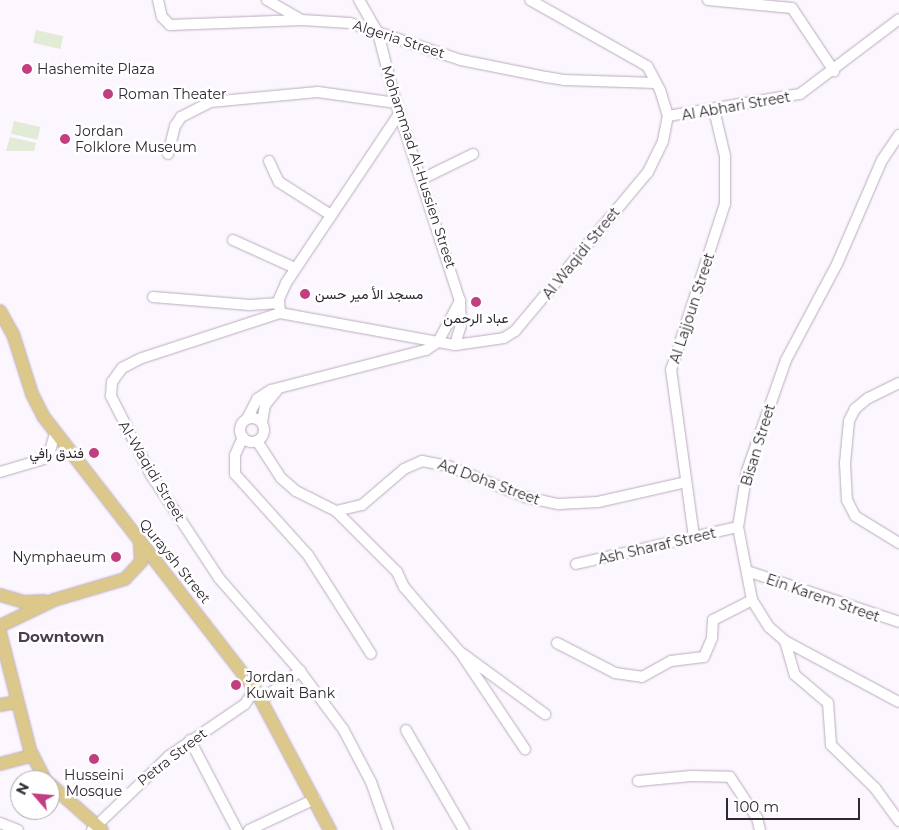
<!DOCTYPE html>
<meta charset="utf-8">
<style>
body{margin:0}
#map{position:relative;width:899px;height:830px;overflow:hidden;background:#fcf6fe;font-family:Montserrat,Vazirmatn,sans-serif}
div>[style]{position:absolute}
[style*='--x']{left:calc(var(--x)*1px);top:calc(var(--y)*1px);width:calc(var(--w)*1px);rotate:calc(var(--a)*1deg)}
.green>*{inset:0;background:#e1ebd5;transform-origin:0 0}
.roads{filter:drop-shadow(0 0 1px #b9acbe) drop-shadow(0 0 1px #b9acbe)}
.minor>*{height:10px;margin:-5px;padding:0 5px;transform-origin:5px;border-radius:5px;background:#fff}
.minor>.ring{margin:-5px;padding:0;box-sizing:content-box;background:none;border:10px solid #fff;border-radius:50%}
.major>*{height:12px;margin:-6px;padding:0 6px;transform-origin:6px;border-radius:6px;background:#ddc88b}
.dots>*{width:14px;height:14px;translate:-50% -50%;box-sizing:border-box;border:2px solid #fff;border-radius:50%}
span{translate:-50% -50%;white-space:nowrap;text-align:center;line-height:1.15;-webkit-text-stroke:5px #fff;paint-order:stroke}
.street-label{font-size:14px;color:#2e2830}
.poi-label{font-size:14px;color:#2e2830}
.left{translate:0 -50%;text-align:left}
.right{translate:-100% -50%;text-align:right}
.neighbourhood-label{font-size:15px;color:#4b3f4f;font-weight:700}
.north{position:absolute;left:10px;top:770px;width:50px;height:50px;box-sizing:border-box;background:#fff;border:1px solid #aba9ac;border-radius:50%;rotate:297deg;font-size:14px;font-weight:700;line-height:20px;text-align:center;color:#2e2830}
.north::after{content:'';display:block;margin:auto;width:18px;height:22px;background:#c33e81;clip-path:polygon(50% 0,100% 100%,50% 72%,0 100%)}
.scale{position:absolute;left:726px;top:798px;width:134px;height:22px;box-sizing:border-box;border:2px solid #2e2830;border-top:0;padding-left:6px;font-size:15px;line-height:18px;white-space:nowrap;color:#2e2830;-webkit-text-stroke:4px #fff;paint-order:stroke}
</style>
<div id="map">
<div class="green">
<i style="left:36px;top:30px;width:28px;height:13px;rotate:13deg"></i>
<i style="left:14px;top:121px;width:27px;height:13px;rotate:13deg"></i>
<i style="clip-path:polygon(10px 137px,36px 143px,34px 151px,6px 151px)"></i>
</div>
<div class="roads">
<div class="minor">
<i style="--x:158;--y:0;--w:17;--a:77"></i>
<i style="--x:162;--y:17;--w:11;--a:45"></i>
<i style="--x:170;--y:25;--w:132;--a:-2.2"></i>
<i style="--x:302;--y:20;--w:48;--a:3.6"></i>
<i style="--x:350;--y:23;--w:117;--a:18.4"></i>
<i style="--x:461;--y:60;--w:87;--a:11.3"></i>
<i style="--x:546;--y:77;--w:18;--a:9"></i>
<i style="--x:564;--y:80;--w:92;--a:1.9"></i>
<i style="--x:267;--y:0;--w:39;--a:30"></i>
<i style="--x:359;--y:0;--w:38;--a:60"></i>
<i style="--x:378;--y:33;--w:72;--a:75.6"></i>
<i style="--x:396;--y:103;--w:208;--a:72.1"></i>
<i style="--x:460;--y:301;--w:24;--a:88"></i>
<i style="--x:461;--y:325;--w:21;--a:107"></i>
<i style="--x:708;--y:0;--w:84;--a:5.4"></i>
<i style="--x:792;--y:8;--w:76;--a:56.3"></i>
<i style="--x:668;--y:116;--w:134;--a:-9.5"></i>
<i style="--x:800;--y:94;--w:124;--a:-37.1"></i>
<i style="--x:899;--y:135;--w:30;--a:124"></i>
<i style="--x:882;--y:160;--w:113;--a:113.4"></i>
<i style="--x:837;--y:264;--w:109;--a:118"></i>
<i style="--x:786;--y:360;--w:118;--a:109.4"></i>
<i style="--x:747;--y:471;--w:57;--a:99.1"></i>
<i style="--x:738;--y:527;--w:74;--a:79.1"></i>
<i style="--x:752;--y:600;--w:32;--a:58"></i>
<i style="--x:769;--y:627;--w:21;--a:41"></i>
<i style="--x:785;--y:641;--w:129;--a:28.2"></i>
<i style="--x:168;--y:154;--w:29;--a:-76"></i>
<i style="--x:175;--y:126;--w:11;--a:-56"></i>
<i style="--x:181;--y:117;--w:33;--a:-27"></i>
<i style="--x:210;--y:102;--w:108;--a:-5.3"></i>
<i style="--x:318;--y:92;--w:79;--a:8"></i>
<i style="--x:269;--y:161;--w:23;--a:65"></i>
<i style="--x:279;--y:182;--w:62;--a:32.4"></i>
<i style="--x:422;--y:179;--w:57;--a:-26.1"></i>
<i style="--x:233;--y:240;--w:68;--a:24.3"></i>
<i style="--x:153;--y:297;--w:97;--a:4.7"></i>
<i style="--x:250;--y:305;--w:29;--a:-4"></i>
<i style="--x:280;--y:313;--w:14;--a:-94"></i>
<i style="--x:279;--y:299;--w:17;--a:-66"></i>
<i style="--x:286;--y:283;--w:203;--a:-56.2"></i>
<i style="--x:899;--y:383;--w:34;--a:154"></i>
<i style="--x:868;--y:398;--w:17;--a:140"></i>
<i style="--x:855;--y:409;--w:13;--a:117"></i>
<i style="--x:849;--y:421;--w:42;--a:95.4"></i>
<i style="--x:845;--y:463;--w:37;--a:87"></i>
<i style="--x:847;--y:500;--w:18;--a:63"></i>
<i style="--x:855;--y:516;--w:52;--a:31.5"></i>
<i class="ring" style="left:240px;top:418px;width:14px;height:14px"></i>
<i style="--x:247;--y:419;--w:22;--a:-63"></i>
<i style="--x:257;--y:399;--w:17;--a:-33"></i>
<i style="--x:271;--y:390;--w:160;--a:-14.5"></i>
<i style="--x:426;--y:350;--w:14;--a:-34"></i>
<i style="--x:438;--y:342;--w:47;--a:-61.8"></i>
<i style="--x:262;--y:422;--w:17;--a:-80"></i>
<i style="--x:265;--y:405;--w:19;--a:-51"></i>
<i style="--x:243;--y:437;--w:20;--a:114"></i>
<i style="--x:235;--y:455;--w:19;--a:90"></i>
<i style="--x:235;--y:474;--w:109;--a:48"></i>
<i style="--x:308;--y:555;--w:117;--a:57.5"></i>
<i style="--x:257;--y:441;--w:44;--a:57"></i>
<i style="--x:281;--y:478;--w:20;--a:41"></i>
<i style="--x:296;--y:491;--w:45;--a:26.6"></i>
<i style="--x:336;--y:511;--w:86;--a:45"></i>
<i style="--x:397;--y:572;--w:17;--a:65"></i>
<i style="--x:404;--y:587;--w:86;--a:49.3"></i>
<i style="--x:460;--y:652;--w:117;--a:56.2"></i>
<i style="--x:0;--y:472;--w:46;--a:-16.5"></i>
<i style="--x:44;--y:459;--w:10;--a:-53"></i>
<i style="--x:50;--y:451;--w:19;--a:-74"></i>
<i style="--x:336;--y:511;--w:27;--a:-13"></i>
<i style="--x:362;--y:505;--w:55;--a:-40.6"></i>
<i style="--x:404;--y:469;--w:20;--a:-24"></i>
<i style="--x:422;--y:461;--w:26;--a:11"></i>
<i style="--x:448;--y:466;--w:83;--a:21.9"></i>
<i style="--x:525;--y:497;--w:35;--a:12"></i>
<i style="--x:559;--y:504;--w:39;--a:-3"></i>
<i style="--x:598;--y:502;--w:90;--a:-12.8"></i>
<i style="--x:694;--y:537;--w:169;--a:-97.8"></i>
<i style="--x:671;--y:370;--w:175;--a:-72"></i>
<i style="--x:725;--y:204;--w:48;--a:-90"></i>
<i style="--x:725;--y:156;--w:47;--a:-103.4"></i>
<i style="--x:576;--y:564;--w:166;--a:-12.9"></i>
<i style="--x:747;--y:571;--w:160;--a:18.5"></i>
<i style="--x:785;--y:641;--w:35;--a:74"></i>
<i style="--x:795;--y:675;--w:43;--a:40.3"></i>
<i style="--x:828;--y:703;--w:42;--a:85.9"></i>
<i style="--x:831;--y:745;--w:62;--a:44.3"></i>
<i style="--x:875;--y:788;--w:41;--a:54"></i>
<i style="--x:557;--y:643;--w:65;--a:27.3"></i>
<i style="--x:615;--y:673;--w:27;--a:8"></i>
<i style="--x:642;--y:677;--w:33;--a:-29"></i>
<i style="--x:671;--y:661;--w:33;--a:-7"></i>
<i style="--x:704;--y:657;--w:21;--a:-67"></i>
<i style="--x:712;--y:638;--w:18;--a:-87"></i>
<i style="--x:713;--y:620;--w:44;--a:-27.1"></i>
<i style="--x:463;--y:654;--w:102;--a:36.2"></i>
<i style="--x:261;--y:700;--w:49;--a:-36.6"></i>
<i style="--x:406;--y:730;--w:116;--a:59.9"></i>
<i style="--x:190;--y:740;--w:102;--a:62.4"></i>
<i style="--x:638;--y:781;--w:53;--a:-5.4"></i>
<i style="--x:691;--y:776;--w:39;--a:1"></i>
<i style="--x:730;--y:777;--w:49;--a:56.6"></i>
<i style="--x:757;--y:818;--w:12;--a:76"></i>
<i style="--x:0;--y:823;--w:19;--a:21"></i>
<i style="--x:92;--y:830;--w:107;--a:-43.9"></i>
<i style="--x:169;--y:756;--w:92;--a:-34.4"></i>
<i style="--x:245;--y:704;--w:18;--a:-56"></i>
<i style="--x:249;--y:830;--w:73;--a:-25.2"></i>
<i style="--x:388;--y:830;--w:51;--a:-109.5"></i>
<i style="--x:371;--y:782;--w:60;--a:-117.8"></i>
<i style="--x:343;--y:729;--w:72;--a:-126.6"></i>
<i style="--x:300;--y:671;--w:123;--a:-131.1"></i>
<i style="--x:219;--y:578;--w:123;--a:-123.4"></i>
<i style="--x:151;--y:475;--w:89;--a:-116.9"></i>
<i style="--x:111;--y:396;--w:14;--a:-86"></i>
<i style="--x:112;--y:382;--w:17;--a:-54"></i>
<i style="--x:122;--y:368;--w:22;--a:-27"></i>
<i style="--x:142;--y:358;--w:145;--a:-18.1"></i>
<i style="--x:280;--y:313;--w:178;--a:10.4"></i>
<i style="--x:455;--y:345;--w:49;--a:-8.1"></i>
<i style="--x:504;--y:338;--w:13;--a:-32"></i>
<i style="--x:515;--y:331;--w:207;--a:-50.1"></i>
<i style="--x:648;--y:172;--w:34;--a:-64"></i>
<i style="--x:663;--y:141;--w:25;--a:-79"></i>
<i style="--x:668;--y:116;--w:27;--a:-107"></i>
<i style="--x:660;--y:90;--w:27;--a:-118"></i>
<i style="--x:647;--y:66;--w:134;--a:-150.6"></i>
</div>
<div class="major">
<i style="--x:0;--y:311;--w:26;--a:61"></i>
<i style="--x:13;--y:334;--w:63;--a:72.4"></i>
<i style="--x:32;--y:394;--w:25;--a:63"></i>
<i style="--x:43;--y:416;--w:346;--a:52.2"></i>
<i style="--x:255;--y:689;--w:160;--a:62"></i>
<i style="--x:0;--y:595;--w:26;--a:16"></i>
<i style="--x:25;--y:602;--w:19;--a:-3"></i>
<i style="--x:0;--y:626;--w:60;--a:-25.7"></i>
<i style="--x:54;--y:600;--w:74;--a:-16.5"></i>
<i style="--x:125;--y:579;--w:23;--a:-47"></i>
<i style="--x:141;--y:562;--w:19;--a:-93"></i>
<i style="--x:0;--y:632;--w:122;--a:75.7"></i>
<i style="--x:30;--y:750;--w:34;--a:63"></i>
<i style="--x:0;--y:705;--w:17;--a:-10"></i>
<i style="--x:0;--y:764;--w:34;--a:-15"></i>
<i style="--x:50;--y:784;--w:69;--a:41.5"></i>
</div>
</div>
<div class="dots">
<i style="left:27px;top:69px;background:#c33e81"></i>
<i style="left:108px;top:94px;background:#c33e81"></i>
<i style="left:65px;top:139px;background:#c33e81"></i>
<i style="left:305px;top:294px;background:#c33e81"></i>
<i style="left:476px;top:302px;background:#c33e81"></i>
<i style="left:94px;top:453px;background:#c33e81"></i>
<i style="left:116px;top:557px;background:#c33e81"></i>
<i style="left:236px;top:685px;background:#c33e81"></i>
<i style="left:94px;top:759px;background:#c33e81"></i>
</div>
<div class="street-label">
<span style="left:399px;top:39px;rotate:18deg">Algeria Street</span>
<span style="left:736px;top:106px;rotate:-10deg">Al Abhari Street</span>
<span style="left:419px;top:167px;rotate:72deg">Mohammad Al-Hussien Street</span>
<span style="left:581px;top:253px;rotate:-51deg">Al Waqidi Street</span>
<span style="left:692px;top:308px;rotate:-72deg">Al Lajjoun Street</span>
<span style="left:758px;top:445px;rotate:-73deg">Bisan Street</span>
<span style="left:152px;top:471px;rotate:59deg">Al-Waqidi Street</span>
<span style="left:489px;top:482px;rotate:20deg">Ad Doha Street</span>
<span style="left:657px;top:546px;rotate:-13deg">Ash Sharaf Street</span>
<span style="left:175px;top:561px;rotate:51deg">Quraysh Street</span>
<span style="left:823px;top:598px;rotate:19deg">Ein Karem Street</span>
<span style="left:172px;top:757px;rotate:-38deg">Petra Street</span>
</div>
<div class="poi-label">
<span class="left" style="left:37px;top:69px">Hashemite Plaza</span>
<span class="left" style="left:118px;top:94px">Roman Theater</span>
<span class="left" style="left:75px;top:139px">Jordan<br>Folklore Museum</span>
<span class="left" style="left:315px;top:294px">مسجد الأ مير حسن</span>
<span style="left:476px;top:318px">عباد الرحمن</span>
<span class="right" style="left:84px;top:453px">فندق رافي</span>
<span class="right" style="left:106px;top:557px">Nymphaeum</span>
<span class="left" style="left:246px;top:685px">Jordan<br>Kuwait Bank</span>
<span style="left:94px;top:783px">Husseini<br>Mosque</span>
</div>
<div class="neighbourhood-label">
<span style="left:61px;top:637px">Downtown</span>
</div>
<div class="north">N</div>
<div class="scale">100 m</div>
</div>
